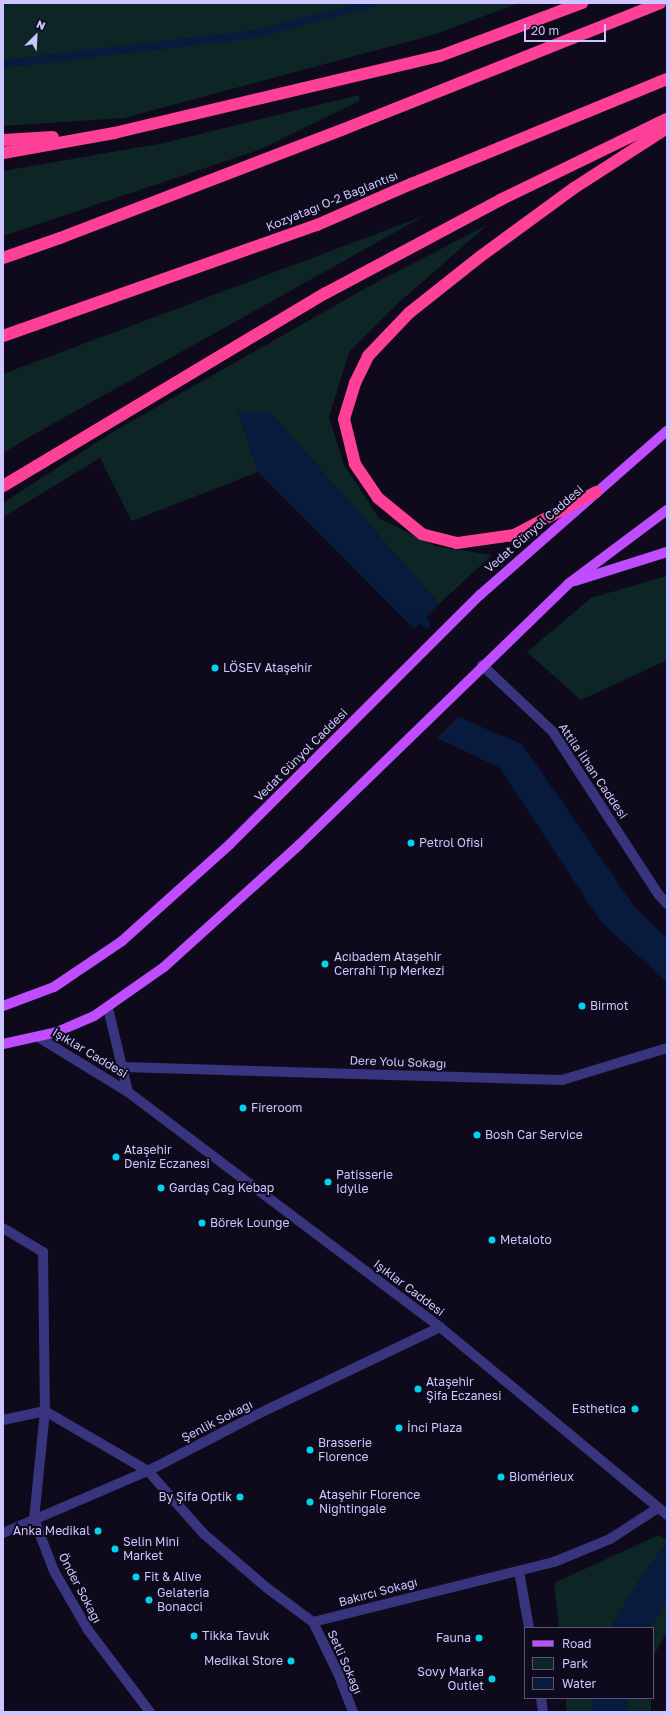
<!DOCTYPE html>
<meta charset="utf-8">
<style>
body{margin:0}
#map{position:relative;width:670px;height:1715px;overflow:hidden;background:#0e0a1c;font-family:"Golos Text",sans-serif}
div>[style]{position:absolute}
[style*='--x']{left:calc(var(--x)*1px);top:calc(var(--y)*1px);width:calc(var(--w)*1px);rotate:calc(var(--a)*1deg)}
.green>*{inset:0;background:#0d2625;transform-origin:0 0}
.water>*{inset:0;background:#091b3c;transform-origin:0 0}
.stream>*{height:8px;margin:-4px;padding:0 4px;transform-origin:4px;border-radius:4px;background:#091b3c}
.minor>*{height:10px;margin:-5px;padding:0 5px;transform-origin:5px;border-radius:5px;background:#38347d}
.tertiary>*{height:10px;margin:-5px;padding:0 5px;transform-origin:5px;border-radius:5px;background:#38347d}
.primary>*{height:10px;margin:-5px;padding:0 5px;transform-origin:5px;border-radius:5px;background:#bf4cff}
.motorway>*{height:12px;margin:-6px;padding:0 6px;transform-origin:6px;border-radius:6px;background:#ff4099}
.dots>*{width:11px;height:11px;translate:-50% -50%;box-sizing:border-box;border:2px solid #0e0a1c;border-radius:50%}
span{translate:-50% -50%;white-space:nowrap;text-align:center;line-height:1.15;-webkit-text-stroke:4px #0e0a1c;paint-order:stroke}
.street-label{font-size:12px;color:#cdc5ff}
.poi-label{font-size:12px;color:#cdc5ff}
.left{translate:0 -50%;text-align:left}
.right{translate:-100% -50%;text-align:right}
.frame{position:absolute;inset:0;border:4px solid #cdc5ff;pointer-events:none}
.legend{position:absolute;left:524px;top:1627px;width:130px;height:72px;box-sizing:border-box;background:#0e0a1c;border:1px solid #5a5577;margin:0;padding:5px 7px;list-style:none;font-size:12px;color:#cdc5ff}
.legend li{display:flex;align-items:center;gap:8px;height:20px}
.legend b{width:20px;border:1px solid #5a5577}
.north{position:absolute;left:16px;top:16px;width:40px;height:40px;-webkit-text-stroke:3px #0e0a1c;paint-order:stroke;rotate:24deg;font-size:11px;font-weight:700;line-height:16px;text-align:center;color:#cdc5ff}
.north::after{content:'';display:block;margin:auto;width:14px;height:18px;background:#cdc5ff;clip-path:polygon(50% 0,100% 100%,50% 72%,0 100%)}
.scale{position:absolute;left:524px;top:24px;width:82px;height:18px;box-sizing:border-box;border:2px solid #cdc5ff;border-top:0;padding-left:5px;font-size:12px;line-height:14px;white-space:nowrap;color:#cdc5ff;-webkit-text-stroke:3px #0e0a1c;paint-order:stroke}
</style>
<div id="map">
<div class="green">
<i style="clip-path:polygon(3px 3px,519px 3px,433px 35px,124px 118px,3px 126px)"></i>
<i style="clip-path:polygon(359px 95px,359px 101px,261px 149px,3px 236px,3px 171px,164px 143px)"></i>
<i style="clip-path:polygon(424px 216px,31px 436px,3px 453px,3px 374px)"></i>
<i style="clip-path:polygon(487px 225px,395px 306px,349px 352px,329px 417px,344px 465px,379px 518px,435px 546px,492px 555px,439px 604px,270px 412px,238px 412px,258px 472px,132px 521px,100px 458px,3px 517px,3px 503px,111px 433px,366px 288px)"></i>
<i style="clip-path:polygon(667px 576px,667px 660px,581px 700px,527px 652px,591px 598px)"></i>
<i style="clip-path:polygon(659px 1535px,667px 1540px,667px 1543px,642px 1576px,611px 1628px,559px 1628px,554px 1583px)"></i>
<i style="clip-path:polygon(667px 1600px,667px 1632px,653px 1656px,653px 1628px,650px 1628px)"></i>
<i style="left:566px;top:1698px;width:26px;height:14px"></i>
<i style="left:628px;top:1698px;width:23px;height:14px"></i>
</div>
<div class="water">
<i style="clip-path:polygon(238px 412px,270px 412px,439px 604px,414px 629px,258px 472px)"></i>
<i style="clip-path:polygon(458px 717px,522px 744px,636px 909px,667px 938px,667px 982px,601px 922px,500px 768px,437px 738px)"></i>
<i style="clip-path:polygon(667px 1543px,667px 1600px,650px 1628px,611px 1628px,642px 1576px)"></i>
<i style="left:592px;top:1698px;width:36px;height:14px"></i>
</div>
<div class="stream">
<i style="--x:3;--y:64;--w:254;--a:-6.8"></i>
<i style="--x:255;--y:34;--w:123;--a:-14.6"></i>
<i style="--x:416;--y:613;--w:15;--a:48"></i>
</div>
<div class="minor">
<i style="--x:482;--y:665;--w:98;--a:43.3"></i>
<i style="--x:553;--y:732;--w:194;--a:57"></i>
<i style="--x:659;--y:895;--w:12;--a:48"></i>
<i style="--x:123;--y:1067;--w:439;--a:1.7"></i>
<i style="--x:562;--y:1080;--w:110;--a:-16.9"></i>
<i style="--x:3;--y:1228;--w:47;--a:31"></i>
<i style="--x:43;--y:1252;--w:159;--a:89.3"></i>
<i style="--x:45;--y:1411;--w:109;--a:95.8"></i>
<i style="--x:34;--y:1519;--w:56;--a:69"></i>
<i style="--x:54;--y:1571;--w:68;--a:60"></i>
<i style="--x:88;--y:1630;--w:103;--a:52.9"></i>
<i style="--x:3;--y:1420;--w:43;--a:-12.1"></i>
<i style="--x:45;--y:1411;--w:119;--a:30.2"></i>
<i style="--x:148;--y:1471;--w:84;--a:48.4"></i>
<i style="--x:204;--y:1534;--w:83;--a:40.6"></i>
<i style="--x:267;--y:1588;--w:57;--a:36.5"></i>
<i style="--x:313;--y:1622;--w:248;--a:-14"></i>
<i style="--x:554;--y:1562;--w:61;--a:-22.3"></i>
<i style="--x:610;--y:1539;--w:57;--a:-32.9"></i>
<i style="--x:3;--y:1533;--w:158;--a:-23.2"></i>
<i style="--x:148;--y:1471;--w:124;--a:-27.4"></i>
<i style="--x:258;--y:1414;--w:202;--a:-25.5"></i>
<i style="--x:519;--y:1571;--w:58;--a:80"></i>
<i style="--x:313;--y:1622;--w:57;--a:63.9"></i>
<i style="--x:338;--y:1673;--w:42;--a:69"></i>
<i style="--x:541;--y:1698;--w:14;--a:82"></i>
</div>
<div class="tertiary">
<i style="--x:108;--y:1008;--w:86;--a:76.6"></i>
<i style="--x:38;--y:1037;--w:105;--a:31.4"></i>
<i style="--x:128;--y:1092;--w:391;--a:37"></i>
<i style="--x:440;--y:1327;--w:295;--a:39.6"></i>
</div>
<div class="primary">
<i style="--x:575;--y:581;--w:96;--a:-17.5"></i>
<i style="--x:3;--y:1006;--w:54;--a:-20.4"></i>
<i style="--x:54;--y:987;--w:82;--a:-34.1"></i>
<i style="--x:122;--y:941;--w:145;--a:-41.9"></i>
<i style="--x:230;--y:844;--w:353;--a:-44.9"></i>
<i style="--x:480;--y:595;--w:249;--a:-41.3"></i>
<i style="--x:3;--y:1044;--w:55;--a:-12.5"></i>
<i style="--x:57;--y:1032;--w:40;--a:-23.4"></i>
<i style="--x:94;--y:1016;--w:85;--a:-35"></i>
<i style="--x:164;--y:967;--w:182;--a:-42.1"></i>
<i style="--x:299;--y:845;--w:375;--a:-44.1"></i>
<i style="--x:568;--y:584;--w:124;--a:-36.8"></i>
</div>
<div class="motorway">
<i style="--x:3;--y:140;--w:50;--a:-3.4"></i>
<i style="--x:3;--y:153;--w:113;--a:-10.2"></i>
<i style="--x:114;--y:133;--w:335;--a:-13.3"></i>
<i style="--x:440;--y:56;--w:152;--a:-20.5"></i>
<i style="--x:3;--y:258;--w:60;--a:-19.3"></i>
<i style="--x:60;--y:238;--w:304;--a:-21"></i>
<i style="--x:344;--y:129;--w:340;--a:-21.7"></i>
<i style="--x:3;--y:336;--w:333;--a:-19.5"></i>
<i style="--x:317;--y:225;--w:103;--a:-23.6"></i>
<i style="--x:411;--y:184;--w:277;--a:-22.3"></i>
<i style="--x:3;--y:486;--w:376;--a:-30.9"></i>
<i style="--x:326;--y:293;--w:197;--a:-28.1"></i>
<i style="--x:500;--y:200;--w:186;--a:-25.9"></i>
<i style="--x:596;--y:492;--w:93;--a:152.3"></i>
<i style="--x:514;--y:535;--w:58;--a:172"></i>
<i style="--x:457;--y:543;--w:36;--a:-166"></i>
<i style="--x:422;--y:534;--w:57;--a:-140.7"></i>
<i style="--x:378;--y:498;--w:41;--a:-124.1"></i>
<i style="--x:355;--y:464;--w:46;--a:-103.7"></i>
<i style="--x:344;--y:419;--w:38;--a:-73"></i>
<i style="--x:355;--y:383;--w:30;--a:-64"></i>
<i style="--x:368;--y:356;--w:59;--a:-46.4"></i>
<i style="--x:409;--y:313;--w:92;--a:-38.4"></i>
<i style="--x:481;--y:256;--w:115;--a:-36.2"></i>
<i style="--x:574;--y:188;--w:111;--a:-32.8"></i>
</div>
<div class="dots">
<i style="left:215px;top:668px;background:#00d5f0"></i>
<i style="left:411px;top:843px;background:#00d5f0"></i>
<i style="left:325px;top:964px;background:#00d5f0"></i>
<i style="left:582px;top:1006px;background:#00d5f0"></i>
<i style="left:243px;top:1108px;background:#00d5f0"></i>
<i style="left:477px;top:1135px;background:#00d5f0"></i>
<i style="left:116px;top:1157px;background:#00d5f0"></i>
<i style="left:328px;top:1182px;background:#00d5f0"></i>
<i style="left:161px;top:1188px;background:#00d5f0"></i>
<i style="left:202px;top:1223px;background:#00d5f0"></i>
<i style="left:492px;top:1240px;background:#00d5f0"></i>
<i style="left:418px;top:1389px;background:#00d5f0"></i>
<i style="left:635px;top:1409px;background:#00d5f0"></i>
<i style="left:399px;top:1428px;background:#00d5f0"></i>
<i style="left:310px;top:1450px;background:#00d5f0"></i>
<i style="left:501px;top:1477px;background:#00d5f0"></i>
<i style="left:240px;top:1497px;background:#00d5f0"></i>
<i style="left:310px;top:1502px;background:#00d5f0"></i>
<i style="left:98px;top:1531px;background:#00d5f0"></i>
<i style="left:115px;top:1549px;background:#00d5f0"></i>
<i style="left:136px;top:1577px;background:#00d5f0"></i>
<i style="left:149px;top:1600px;background:#00d5f0"></i>
<i style="left:194px;top:1636px;background:#00d5f0"></i>
<i style="left:479px;top:1638px;background:#00d5f0"></i>
<i style="left:291px;top:1661px;background:#00d5f0"></i>
<i style="left:492px;top:1679px;background:#00d5f0"></i>
</div>
<div class="street-label">
<span style="left:332px;top:201px;rotate:-22deg">Kozyatağı O-2 Bağlantısı</span>
<span style="left:534px;top:529px;rotate:-41deg">Vedat Günyol Caddesi</span>
<span style="left:301px;top:755px;rotate:-45deg">Vedat Günyol Caddesi</span>
<span style="left:593px;top:771px;rotate:56deg">Attila İlhan Caddesi</span>
<span style="left:90px;top:1053px;rotate:31deg">Işıklar Caddesi</span>
<span style="left:398px;top:1062px;rotate:2deg">Dere Yolu Sokağı</span>
<span style="left:409px;top:1288px;rotate:37deg">Işıklar Caddesi</span>
<span style="left:217px;top:1421px;rotate:-27deg">Şenlik Sokağı</span>
<span style="left:80px;top:1588px;rotate:62deg">Önder Sokağı</span>
<span style="left:378px;top:1592px;rotate:-15deg">Bakırcı Sokağı</span>
<span style="left:345px;top:1662px;rotate:66deg">Setli Sokağı</span>
</div>
<div class="poi-label">
<span class="left" style="left:223px;top:668px">LÖSEV Ataşehir</span>
<span class="left" style="left:419px;top:843px">Petrol Ofisi</span>
<span class="left" style="left:334px;top:964px">Acıbadem Ataşehir<br>Cerrahi Tıp Merkezi</span>
<span class="left" style="left:590px;top:1006px">Birmot</span>
<span class="left" style="left:251px;top:1108px">Fireroom</span>
<span class="left" style="left:485px;top:1135px">Bosh Car Service</span>
<span class="left" style="left:124px;top:1157px">Ataşehir<br>Deniz Eczanesi</span>
<span class="left" style="left:336px;top:1182px">Patisserie<br>Idylle</span>
<span class="left" style="left:169px;top:1188px">Gardaş Cağ Kebap</span>
<span class="left" style="left:210px;top:1223px">Börek Lounge</span>
<span class="left" style="left:500px;top:1240px">Metaloto</span>
<span class="left" style="left:426px;top:1389px">Ataşehir<br>Şifa Eczanesi</span>
<span class="right" style="left:626px;top:1409px">Esthetica</span>
<span class="left" style="left:407px;top:1428px">İnci Plaza</span>
<span class="left" style="left:318px;top:1450px">Brasserie<br>Florence</span>
<span class="left" style="left:509px;top:1477px">Biomérieux</span>
<span class="left" style="left:319px;top:1502px">Ataşehir Florence<br>Nightingale</span>
<span class="right" style="left:232px;top:1497px">By Şifa Optik</span>
<span class="right" style="left:90px;top:1531px">Anka Medikal</span>
<span class="left" style="left:123px;top:1549px">Selin Mini<br>Market</span>
<span class="left" style="left:144px;top:1577px">Fit &amp; Alive</span>
<span class="left" style="left:157px;top:1600px">Gelateria<br>Bonacci</span>
<span class="left" style="left:202px;top:1636px">Tikka Tavuk</span>
<span class="right" style="left:471px;top:1638px">Fauna</span>
<span class="right" style="left:283px;top:1661px">Medikal Store</span>
<span class="right" style="left:484px;top:1679px">Sovy Marka<br>Outlet</span>
</div>
<div class="frame"></div>
<ul class="legend">
<li><b style="height:5px;background:#bf4cff"></b>Road</li>
<li><b style="height:11px;background:#0d2625"></b>Park</li>
<li><b style="height:11px;background:#091b3c"></b>Water</li>
</ul>
<div class="north">N</div>
<div class="scale">20 m</div>
</div>
